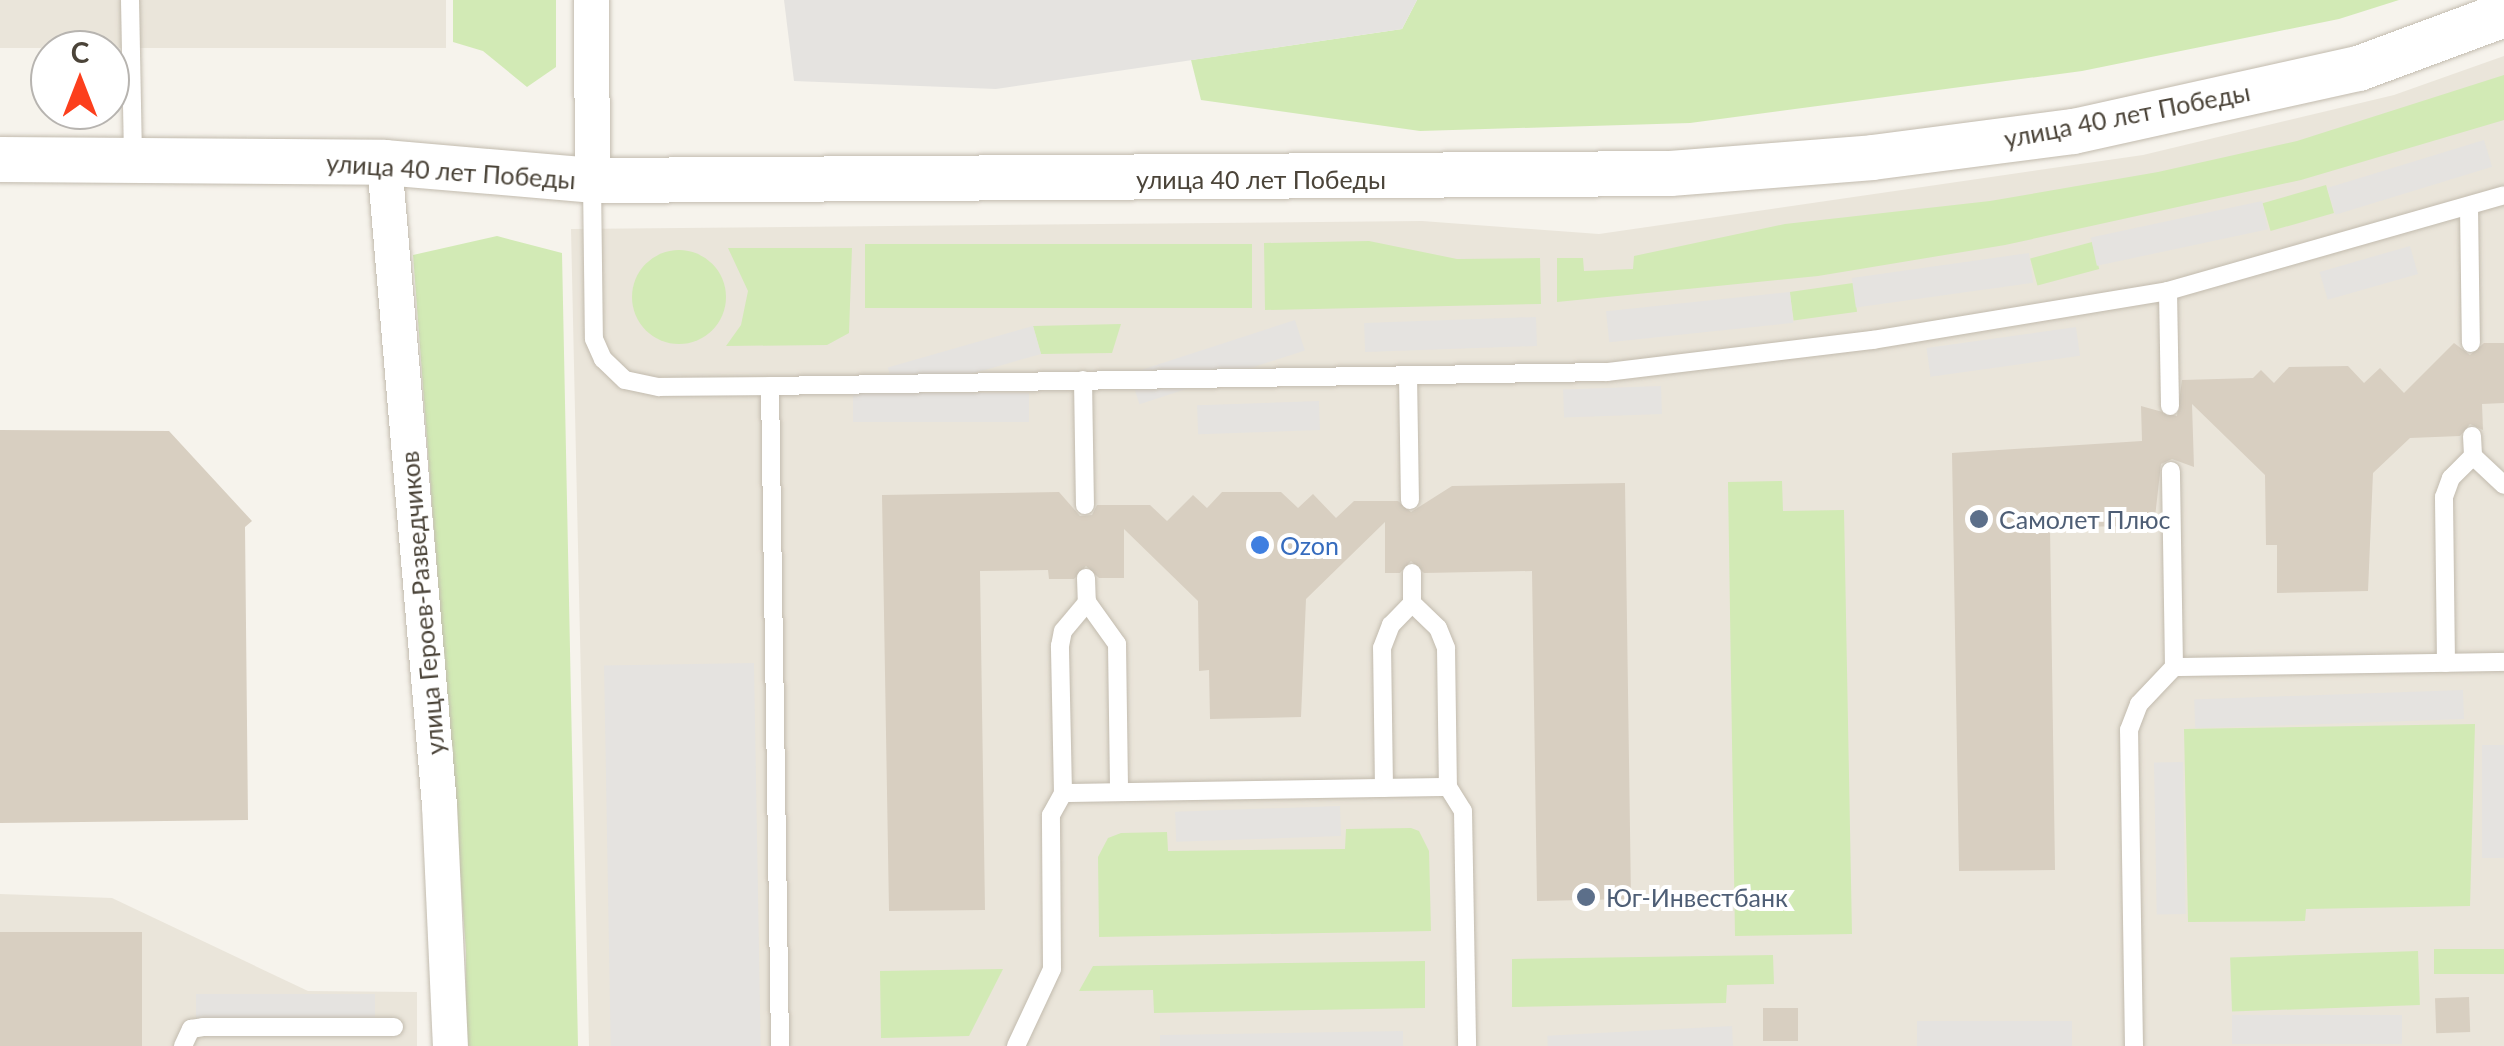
<!DOCTYPE html>
<meta charset="utf-8">
<style>
body{margin:0}
#map{position:relative;width:2504px;height:1046px;overflow:hidden;background:#f6f3ec;font-family:Lato,sans-serif}
div>[style]{position:absolute}
[style*='--x']{left:calc(var(--x)*1px);top:calc(var(--y)*1px);width:calc(var(--w)*1px);rotate:calc(var(--a)*1deg)}
.residential>*{inset:0;background:#eae5da;transform-origin:0 0}
.green>*{inset:0;background:#d2eab5;transform-origin:0 0}
.round{border-radius:50%}
.parking>*{inset:0;background:#e5e3e0;transform-origin:0 0}
.building>*{inset:0;background:#d8cfc1;transform-origin:0 0}
.roads{filter:drop-shadow(0 0 2px #c2bbae) drop-shadow(0 0 2px #c2bbae)}
.service>*{height:18px;margin:-9px;padding:0 9px;transform-origin:9px;border-radius:9px;background:#fff}
.minor>*{height:35px;margin:-17.5px;padding:0 17.5px;transform-origin:17.5px;border-radius:17.5px;background:#fff}
.tertiary>*{height:45px;margin:-22.5px;padding:0 22.5px;transform-origin:22.5px;border-radius:22.5px;background:#fff}
.dots>*{width:28px;height:28px;translate:-50% -50%;box-sizing:border-box;border:5px solid #fff;border-radius:50%}
span{translate:-50% -50%;white-space:nowrap;text-align:center;line-height:1.15;-webkit-text-stroke:8px #fff;paint-order:stroke}
.street-label{font-size:25px;color:#4b4439}
.service-label{font-size:25px;color:#4e5e75}
.left{translate:0 -50%;text-align:left}
.shop-label{font-size:25px;color:#366cbe}
.north{position:absolute;left:30px;top:30px;width:100px;height:100px;box-sizing:border-box;background:#fff;border:2px solid #b7b4b0;border-radius:50%;rotate:0deg;font-size:28px;font-weight:700;line-height:40px;text-align:center;color:#4b4439}
.north::after{content:'';display:block;margin:auto;width:35px;height:45px;background:#fc3f1d;clip-path:polygon(50% 0,100% 100%,50% 72%,0 100%)}
</style>
<div id="map">
<div class="residential">
<i style="left:0;top:0;width:446px;height:48px"></i>
<i style="clip-path:polygon(2504px 56px,2504px 1046px,589px 1046px,571px 229px,1422px 221px,1599px 234px,2143px 155px,2394px 95px)"></i>
<i style="clip-path:polygon(0 894px,112px 898px,308px 991px,417px 992px,417px 1046px,0 1046px)"></i>
</div>
<div class="green">
<i style="clip-path:polygon(453px 0,556px 0,556px 67px,527px 87px,483px 51px,453px 42px)"></i>
<i style="clip-path:polygon(1417px 0,2399px 0,2339px 19px,2082px 71px,1690px 123px,1420px 131px,1201px 100px,1191px 60px,1402px 29px)"></i>
<i style="clip-path:polygon(2504px 75px,2504px 120px,2301px 180px,2005px 245px,1818px 276px,1557px 302px,1557px 258px,1583px 258px,1584px 271px,1633px 269px,1634px 256px,1785px 224px,1990px 201px,2158px 172px,2297px 141px)"></i>
<i style="left:2326px;top:185px;width:29px;height:66px;rotate:74deg"></i>
<i style="clip-path:polygon(497px 236px,562px 253px,578px 1046px,465px 1046px,466px 951px,413px 255px)"></i>
<i style="clip-path:polygon(1369px 241px,1457px 259px,1540px 258px,1541px 304px,1265px 310px,1264px 243px)"></i>
<i style="left:2092px;top:242px;width:28px;height:64px;rotate:75deg"></i>
<i style="left:1252px;top:244px;width:64px;height:387px;rotate:90deg"></i>
<i style="clip-path:polygon(728px 248px,852px 248px,849px 333px,827px 345px,726px 346px,741px 325px,748px 291px)"></i>
<i class="round" style="left:632px;top:250px;width:94px;height:94px"></i>
<i style="left:1853px;top:283px;width:29px;height:64px;rotate:82deg"></i>
<i style="clip-path:polygon(1121px 324px,1112px 353px,1041px 354px,1033px 326px)"></i>
<i style="clip-path:polygon(1782px 481px,1783px 511px,1844px 510px,1852px 934px,1735px 936px,1728px 482px)"></i>
<i style="clip-path:polygon(2475px 724px,2470px 906px,2306px 909px,2305px 921px,2188px 922px,2184px 729px)"></i>
<i style="clip-path:polygon(1411px 828px,1419px 831px,1429px 851px,1431px 931px,1099px 937px,1098px 857px,1108px 838px,1121px 833px,1167px 832px,1168px 851px,1345px 849px,1346px 829px)"></i>
<i style="left:2504px;top:949px;width:25px;height:70px;rotate:90deg"></i>
<i style="left:2418px;top:951px;width:54px;height:188px;rotate:88deg"></i>
<i style="clip-path:polygon(1773px 955px,1774px 984px,1727px 985px,1726px 1003px,1512px 1007px,1512px 959px)"></i>
<i style="clip-path:polygon(1425px 961px,1425px 1008px,1154px 1013px,1153px 990px,1079px 991px,1093px 966px)"></i>
<i style="clip-path:polygon(1003px 969px,969px 1036px,881px 1038px,880px 971px)"></i>
</div>
<div class="parking">
<i style="clip-path:polygon(784px 0,1417px 0,1402px 29px,996px 89px,794px 81px)"></i>
<i style="left:2484px;top:140px;width:28px;height:164px;rotate:73deg"></i>
<i style="left:2262px;top:201px;width:29px;height:175px;rotate:78deg"></i>
<i style="left:2410px;top:246px;width:29px;height:94px;rotate:74deg"></i>
<i style="left:2029px;top:253px;width:30px;height:179px;rotate:82deg"></i>
<i style="left:1790px;top:292px;width:31px;height:185px;rotate:84deg"></i>
<i style="left:1536px;top:317px;width:29px;height:172px;rotate:88deg"></i>
<i style="left:1295px;top:320px;width:32px;height:174px;rotate:72deg"></i>
<i style="left:1033px;top:326px;width:29px;height:151px;rotate:74deg"></i>
<i style="left:2076px;top:327px;width:29px;height:151px;rotate:82deg"></i>
<i style="left:1661px;top:386px;width:28px;height:98px;rotate:88deg"></i>
<i style="left:1029px;top:393px;width:29px;height:176px;rotate:90deg"></i>
<i style="left:1319px;top:401px;width:29px;height:122px;rotate:88deg"></i>
<i style="left:754px;top:663px;width:383px;height:150px;rotate:89deg"></i>
<i style="left:2463px;top:690px;width:29px;height:269px;rotate:88deg"></i>
<i style="left:2504px;top:745px;width:113px;height:22px;rotate:90deg"></i>
<i style="left:2183px;top:762px;width:152px;height:29px;rotate:89deg"></i>
<i style="left:1340px;top:806px;width:30px;height:165px;rotate:88deg"></i>
<i style="left:196px;top:994px;width:179px;height:29px"></i>
<i style="left:2402px;top:1015px;width:29px;height:170px;rotate:90deg"></i>
<i style="left:2072px;top:1021px;width:25px;height:155px;rotate:90deg"></i>
<i style="left:1732px;top:1026px;width:20px;height:185px;rotate:87deg"></i>
<i style="clip-path:polygon(1403px 1031px,1403px 1046px,1160px 1046px,1160px 1035px)"></i>
</div>
<div class="building">
<i style="clip-path:polygon(2454px 343px,2470px 355px,2484px 343px,2504px 343px,2504px 403px,2482px 404px,2483px 430px,2470px 424px,2460px 436px,2410px 438px,2373px 473px,2368px 591px,2277px 593px,2277px 545px,2266px 545px,2265px 475px,2192px 404px,2194px 467px,2172px 459px,2161px 464px,2154px 526px,2050px 527px,2055px 870px,1959px 871px,1952px 453px,2142px 441px,2141px 406px,2177px 416px,2182px 380px,2253px 378px,2261px 370px,2274px 383px,2289px 367px,2348px 366px,2364px 383px,2380px 368px,2404px 393px)"></i>
<i style="clip-path:polygon(0 430px,169px 431px,252px 521px,245px 527px,248px 820px,0 823px)"></i>
<i style="clip-path:polygon(1625px 483px,1631px 899px,1537px 901px,1532px 571px,1424px 573px,1411px 561px,1400px 573px,1385px 573px,1385px 522px,1306px 599px,1301px 717px,1210px 719px,1209px 670px,1199px 671px,1198px 601px,1124px 529px,1124px 578px,1099px 578px,1086px 566px,1074px 579px,1049px 579px,1048px 570px,980px 571px,985px 910px,889px 911px,882px 495px,1059px 492px,1080px 516px,1092px 515px,1097px 505px,1150px 505px,1167px 521px,1193px 495px,1207px 508px,1222px 492px,1281px 492px,1298px 508px,1313px 494px,1336px 518px,1354px 501px,1398px 501px,1411px 512px,1452px 486px)"></i>
<i style="left:0;top:932px;width:142px;height:114px"></i>
<i style="left:2469px;top:997px;width:35px;height:34px;rotate:88deg"></i>
<i style="left:1798px;top:1008px;width:33px;height:35px;rotate:90deg"></i>
</div>
<div class="roads">
<div class="service">
<i style="--x:130;--y:0;--w:160;--a:88.9"></i>
<i style="--x:592;--y:182;--w:157;--a:89.3"></i>
<i style="--x:594;--y:339;--w:22;--a:66"></i>
<i style="--x:603;--y:359;--w:30;--a:44"></i>
<i style="--x:625;--y:380;--w:35;--a:12"></i>
<i style="--x:659;--y:387;--w:111;--a:-0.5"></i>
<i style="--x:770;--y:386;--w:660;--a:89.13"></i>
<i style="--x:2469;--y:207;--w:136;--a:89.2"></i>
<i style="--x:2168;--y:291;--w:115;--a:89"></i>
<i style="--x:1408;--y:375;--w:125;--a:89.1"></i>
<i style="--x:1083;--y:380;--w:125;--a:89.1"></i>
<i style="--x:770;--y:386;--w:837;--a:-0.96"></i>
<i style="--x:1607;--y:372;--w:268;--a:-6.9"></i>
<i style="--x:1873;--y:340;--w:299;--a:-9.4"></i>
<i style="--x:2168;--y:291;--w:349;--a:-15.9"></i>
<i style="--x:2472;--y:436;--w:20;--a:87"></i>
<i style="--x:2473;--y:456;--w:42;--a:43.1"></i>
<i style="--x:1412;--y:573;--w:30;--a:90"></i>
<i style="--x:1412;--y:603;--w:36;--a:44"></i>
<i style="--x:1438;--y:628;--w:22;--a:68"></i>
<i style="--x:1446;--y:648;--w:139;--a:89.2"></i>
<i style="--x:1448;--y:787;--w:28;--a:58"></i>
<i style="--x:1463;--y:811;--w:235;--a:89"></i>
<i style="--x:1086;--y:578;--w:24;--a:88"></i>
<i style="--x:1087;--y:602;--w:52;--a:54.5"></i>
<i style="--x:1117;--y:644;--w:148;--a:89.2"></i>
<i style="--x:2446;--y:663;--w:166;--a:-90.7"></i>
<i style="--x:2444;--y:497;--w:20;--a:-70"></i>
<i style="--x:2451;--y:478;--w:31;--a:-45"></i>
<i style="--x:2174;--y:667;--w:330;--a:-0.9"></i>
<i style="--x:1384;--y:788;--w:140;--a:-90.8"></i>
<i style="--x:1382;--y:648;--w:25;--a:-69"></i>
<i style="--x:1391;--y:625;--w:30;--a:-46"></i>
<i style="--x:1063;--y:793;--w:385;--a:-0.9"></i>
<i style="--x:183;--y:1046;--w:19;--a:-65"></i>
<i style="--x:191;--y:1029;--w:12;--a:-9"></i>
<i style="--x:203;--y:1027;--w:191;--a:0"></i>
<i style="--x:1016;--y:1046;--w:85;--a:-64.9"></i>
<i style="--x:1052;--y:969;--w:154;--a:-90.4"></i>
<i style="--x:1051;--y:815;--w:25;--a:-61"></i>
<i style="--x:1063;--y:793;--w:147;--a:-91.2"></i>
<i style="--x:1060;--y:646;--w:15;--a:-79"></i>
<i style="--x:1063;--y:631;--w:38;--a:-50"></i>
<i style="--x:2134;--y:1046;--w:316;--a:-90.9"></i>
<i style="--x:2129;--y:730;--w:28;--a:-69"></i>
<i style="--x:2139;--y:704;--w:51;--a:-46.6"></i>
<i style="--x:2174;--y:667;--w:196;--a:-90.9"></i>
</div>
<div class="minor">
<i style="--x:591;--y:0;--w:180;--a:89.7"></i>
<i style="--x:384;--y:162;--w:645;--a:85.11"></i>
<i style="--x:439;--y:805;--w:241;--a:87.4"></i>
</div>
<div class="tertiary">
<i style="--x:0;--y:159;--w:384;--a:0.4"></i>
<i style="--x:384;--y:162;--w:209;--a:4.9"></i>
<i style="--x:592;--y:180;--w:1078;--a:-0.37"></i>
<i style="--x:1670;--y:173;--w:203;--a:-4.5"></i>
<i style="--x:1872;--y:157;--w:203;--a:-7.4"></i>
<i style="--x:2073;--y:131;--w:292;--a:-12.5"></i>
<i style="--x:2358;--y:68;--w:156;--a:-20.3"></i>
</div>
</div>
<div class="dots">
<i style="left:1979px;top:519px;background:#5c6f8a"></i>
<i style="left:1260px;top:545px;background:#3f7fe0"></i>
<i style="left:1586px;top:897px;background:#5c6f8a"></i>
</div>
<div class="street-label">
<span style="left:2127px;top:115px;rotate:-11deg">улица 40 лет Победы</span>
<span style="left:451px;top:171px;rotate:4deg">улица 40 лет Победы</span>
<span style="left:1261px;top:179px">улица 40 лет Победы</span>
<span style="left:422px;top:603px;rotate:-95deg">улица Героев-Разведчиков</span>
</div>
<div class="service-label">
<span class="left" style="left:1999px;top:519px">Самолет Плюс</span>
<span class="left" style="left:1606px;top:897px">Юг-Инвестбанк</span>
</div>
<div class="shop-label">
<span class="left" style="left:1280px;top:545px">Ozon</span>
</div>
<div class="north">С</div>
</div>
